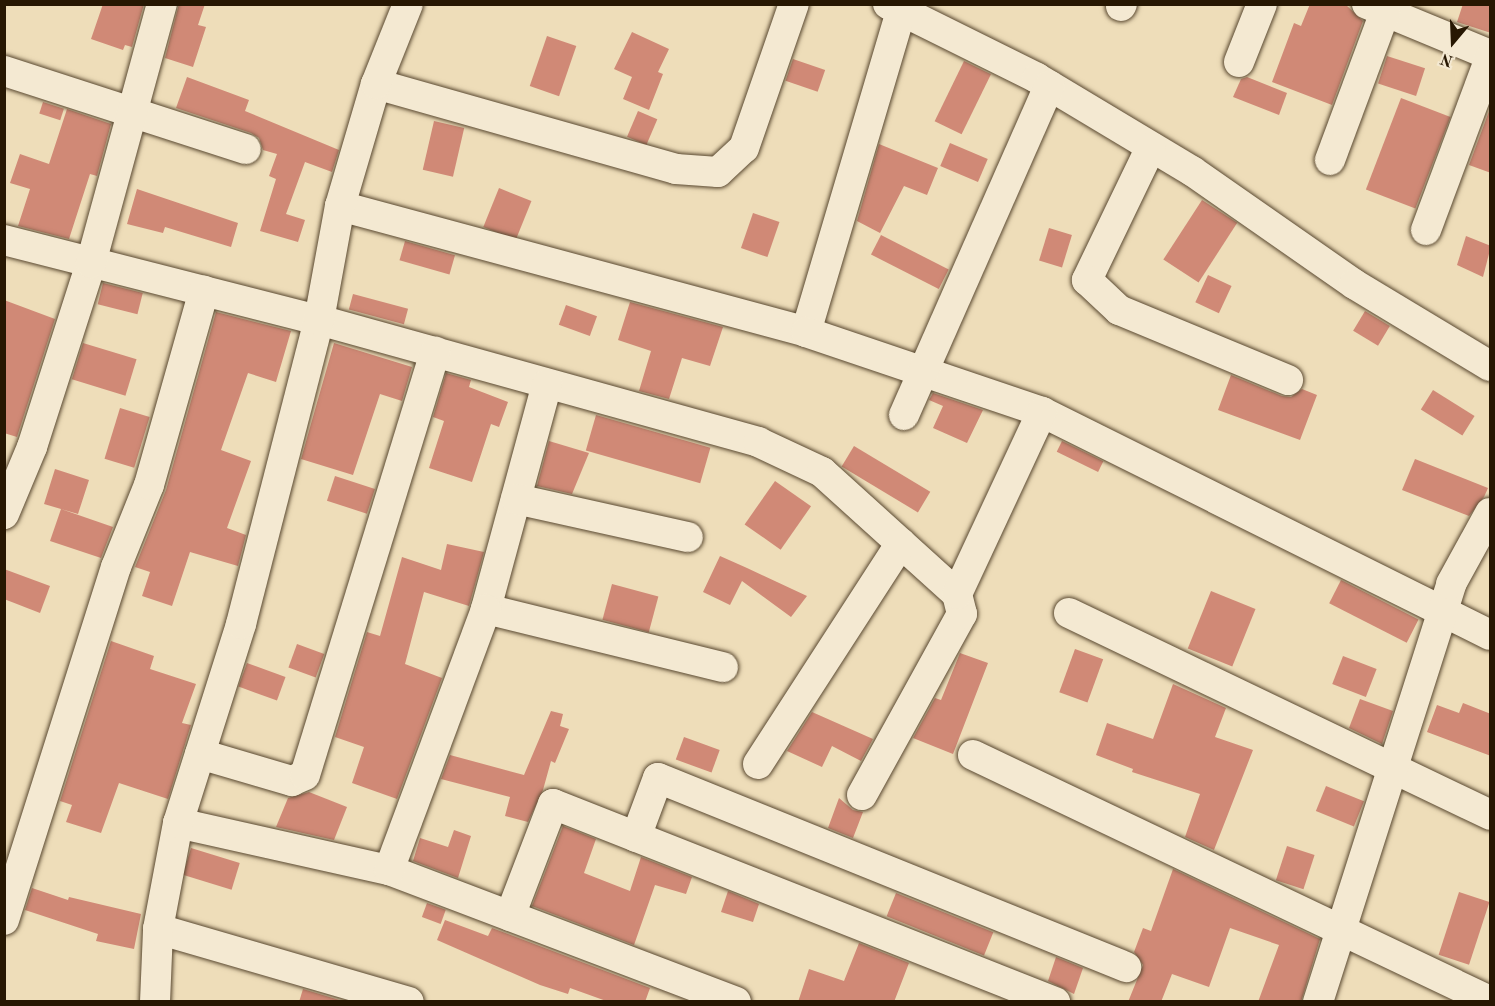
<!DOCTYPE html>
<style>
body{margin:0}
#map{position:relative;width:1495px;height:1006px;overflow:hidden;background:#eeddb9;font-family:"Old Standard TT",serif}
div>[style]{position:absolute}
[style*='--x']{left:calc(var(--x)*1px);top:calc(var(--y)*1px);width:calc(var(--w)*1px);rotate:calc(var(--a)*1deg)}
.building>*{inset:0;background:#d08976;transform-origin:0 0}
.roads{filter:drop-shadow(0 0 2px #594830) drop-shadow(0 0 2px #594830)}
.street>*{height:30px;margin:-15px;padding:0 15px;transform-origin:15px;border-radius:15px;background:#f4e9d2}
span{translate:-50% -50%;white-space:nowrap;text-align:center;line-height:1.15;-webkit-text-stroke:4.5px #f4e9d2;paint-order:stroke}
.frame{position:absolute;inset:0;border:6px solid #271702;pointer-events:none}
.north{position:absolute;left:1423px;top:12px;width:60px;height:60px;-webkit-text-stroke:4px #f4e9d2;paint-order:stroke;rotate:199deg;font-size:16px;font-weight:700;line-height:24px;text-align:center;color:#271702}
.north::after{content:'';display:block;margin:auto;width:21px;height:27px;background:#271702;clip-path:polygon(50% 0,100% 100%,50% 72%,0 100%)}
</style>
<div id="map">
<div class="building">
<i style="clip-path:polygon(103px 4px,144px 4px,132px 47px,125px 45px,123px 50px,91px 39px)"></i>
<i style="clip-path:polygon(179px 4px,205px 4px,198px 25px,206px 27px,193px 67px,165px 58px)"></i>
<i style="clip-path:polygon(1310px 4px,1345px 4px,1363px 21px,1332px 105px,1272px 82px,1294px 23px,1301px 26px)"></i>
<i style="clip-path:polygon(1463px 4px,1491px 4px,1491px 33px,1457px 22px)"></i>
<i style="clip-path:polygon(632px 32px,669px 49px,658px 72px,663px 74px,649px 110px,623px 99px,632px 77px,614px 69px)"></i>
<i style="left:547px;top:36px;width:31px;height:53px;rotate:19deg"></i>
<i style="left:1387px;top:56px;width:40px;height:29px;rotate:18deg"></i>
<i style="left:793px;top:59px;width:34px;height:23px;rotate:19deg"></i>
<i style="left:964px;top:61px;width:30px;height:67px;rotate:26deg"></i>
<i style="clip-path:polygon(187px 77px,249px 100px,245px 111px,339px 150px,332px 172px,305px 162px,286px 214px,305px 220px,298px 242px,260px 231px,276px 179px,269px 176px,277px 154px,263px 150px,259px 138px,251px 133px,176px 108px)"></i>
<i style="clip-path:polygon(1247px 77px,1287px 93px,1279px 115px,1233px 97px,1241px 79px)"></i>
<i style="left:1401px;top:98px;width:53px;height:98px;rotate:21deg"></i>
<i style="left:43px;top:102px;width:22px;height:12px;rotate:18deg"></i>
<i style="clip-path:polygon(1491px 106px,1491px 173px,1469px 165px)"></i>
<i style="clip-path:polygon(67px 109px,111px 124px,97px 176px,90px 174px,69px 239px,18px 226px,30px 189px,10px 183px,20px 154px,49px 164px)"></i>
<i style="left:638px;top:111px;width:21px;height:28px;rotate:23deg"></i>
<i style="left:434px;top:121px;width:31px;height:50px;rotate:13deg"></i>
<i style="left:950px;top:143px;width:41px;height:25px;rotate:23deg"></i>
<i style="clip-path:polygon(879px 144px,938px 168px,927px 195px,904px 186px,880px 233px,857px 221px)"></i>
<i style="left:499px;top:188px;width:35px;height:42px;rotate:22deg"></i>
<i style="clip-path:polygon(137px 189px,238px 223px,231px 247px,165px 227px,163px 233px,127px 224px)"></i>
<i style="left:1202px;top:200px;width:42px;height:71px;rotate:33deg"></i>
<i style="left:753px;top:213px;width:28px;height:37px;rotate:19deg"></i>
<i style="left:1049px;top:228px;width:24px;height:34px;rotate:17deg"></i>
<i style="left:881px;top:235px;width:76px;height:22px;rotate:27deg"></i>
<i style="clip-path:polygon(1466px 236px,1491px 246px,1483px 277px,1457px 265px)"></i>
<i style="left:405px;top:241px;width:52px;height:20px;rotate:16deg"></i>
<i style="left:1208px;top:275px;width:26px;height:30px;rotate:25deg"></i>
<i style="left:103px;top:283px;width:41px;height:22px;rotate:14deg"></i>
<i style="left:353px;top:294px;width:57px;height:16px;rotate:15deg"></i>
<i style="clip-path:polygon(4px 300px,55px 319px,17px 437px,4px 433px)"></i>
<i style="clip-path:polygon(630px 302px,723px 327px,710px 366px,682px 358px,669px 399px,639px 391px,651px 351px,618px 340px)"></i>
<i style="left:566px;top:305px;width:33px;height:21px;rotate:20deg"></i>
<i style="left:1365px;top:311px;width:29px;height:23px;rotate:31deg"></i>
<i style="clip-path:polygon(216px 312px,291px 331px,276px 382px,248px 373px,221px 450px,251px 461px,227px 528px,246px 535px,238px 566px,190px 552px,172px 606px,142px 596px,150px 572px,135px 567px,166px 490px)"></i>
<i style="left:83px;top:343px;width:56px;height:38px;rotate:17deg"></i>
<i style="clip-path:polygon(334px 343px,412px 367px,402px 401px,380px 394px,353px 475px,301px 459px)"></i>
<i style="clip-path:polygon(446px 373px,471px 380px,469px 387px,508px 402px,499px 427px,491px 424px,472px 482px,429px 468px,444px 421px,433px 417px)"></i>
<i style="clip-path:polygon(1231px 375px,1282px 396px,1291px 397px,1302px 389px,1317px 395px,1300px 440px,1218px 410px)"></i>
<i style="left:1433px;top:390px;width:49px;height:23px;rotate:32deg"></i>
<i style="clip-path:polygon(933px 393px,983px 410px,967px 443px,933px 428px,943px 406px,929px 400px)"></i>
<i style="left:120px;top:408px;width:31px;height:53px;rotate:17deg"></i>
<i style="left:596px;top:415px;width:119px;height:37px;rotate:16deg"></i>
<i style="clip-path:polygon(549px 441px,589px 453px,572px 494px,537px 486px)"></i>
<i style="left:1062px;top:441px;width:46px;height:12px;rotate:26deg"></i>
<i style="left:854px;top:446px;width:89px;height:24px;rotate:31deg"></i>
<i style="clip-path:polygon(1415px 459px,1488px 488px,1484px 497px,1469px 516px,1402px 490px)"></i>
<i style="clip-path:polygon(55px 469px,89px 480px,78px 514px,61px 509px,113px 527px,101px 558px,50px 541px,61px 509px,44px 504px)"></i>
<i style="left:335px;top:476px;width:42px;height:26px;rotate:18deg"></i>
<i style="left:775px;top:481px;width:44px;height:53px;rotate:35deg"></i>
<i style="clip-path:polygon(447px 544px,484px 552px,469px 606px,424px 592px,405px 664px,442px 678px,397px 799px,352px 783px,364px 747px,335px 737px,367px 632px,380px 636px,402px 557px,441px 570px)"></i>
<i style="clip-path:polygon(720px 556px,747px 568px,807px 596px,791px 617px,742px 581px,730px 605px,703px 592px)"></i>
<i style="clip-path:polygon(4px 569px,50px 586px,40px 613px,4px 599px)"></i>
<i style="left:1341px;top:580px;width:87px;height:26px;rotate:27deg"></i>
<i style="left:612px;top:584px;width:48px;height:37px;rotate:15deg"></i>
<i style="left:1211px;top:591px;width:48px;height:62px;rotate:22deg"></i>
<i style="clip-path:polygon(111px 641px,154px 656px,150px 669px,196px 684px,182px 723px,191px 725px,168px 799px,119px 783px,101px 833px,66px 822px,72px 805px,60px 801px)"></i>
<i style="left:297px;top:644px;width:29px;height:25px;rotate:20deg"></i>
<i style="left:1075px;top:649px;width:30px;height:46px;rotate:20deg"></i>
<i style="clip-path:polygon(960px 653px,988px 663px,953px 754px,913px 738px,935px 698px,941px 700px)"></i>
<i style="left:1343px;top:656px;width:36px;height:30px;rotate:21deg"></i>
<i style="left:247px;top:663px;width:41px;height:25px;rotate:20deg"></i>
<i style="clip-path:polygon(1173px 684px,1226px 708px,1215px 737px,1253px 750px,1214px 850px,1185px 837px,1200px 794px,1132px 772px,1133px 769px,1096px 755px,1107px 723px,1153px 739px)"></i>
<i style="clip-path:polygon(1360px 699px,1393px 711px,1382px 744px,1349px 728px)"></i>
<i style="clip-path:polygon(1463px 703px,1491px 714px,1491px 756px,1427px 732px,1437px 705px,1459px 713px)"></i>
<i style="clip-path:polygon(551px 711px,563px 714px,560px 726px,569px 729px,555px 763px,551px 761px,543px 790px,528px 822px,505px 816px,510px 797px,441px 779px,450px 755px,524px 775px)"></i>
<i style="clip-path:polygon(812px 712px,873px 739px,861px 761px,832px 746px,822px 767px,787px 751px)"></i>
<i style="left:684px;top:737px;width:38px;height:24px;rotate:20deg"></i>
<i style="left:1326px;top:786px;width:41px;height:27px;rotate:22deg"></i>
<i style="clip-path:polygon(309px 792px,347px 807px,334px 840px,276px 827px,288px 798px)"></i>
<i style="clip-path:polygon(839px 798px,853px 810px,863px 812px,853px 838px,828px 828px)"></i>
<i style="clip-path:polygon(563px 826px,596px 839px,584px 873px,630px 891px,641px 857px,692px 877px,686px 894px,655px 885px,634px 945px,532px 906px)"></i>
<i style="clip-path:polygon(454px 830px,471px 836px,458px 878px,413px 861px,420px 838px,448px 847px)"></i>
<i style="left:1287px;top:846px;width:29px;height:36px;rotate:18deg"></i>
<i style="left:191px;top:848px;width:51px;height:28px;rotate:17deg"></i>
<i style="clip-path:polygon(1173px 869px,1320px 939px,1301px 1002px,1258px 1002px,1279px 945px,1230px 928px,1209px 987px,1172px 974px,1161px 1002px,1128px 1002px,1143px 965px,1134px 952px,1143px 928px,1151px 931px)"></i>
<i style="clip-path:polygon(32px 888px,68px 900px,69px 897px,141px 914px,134px 949px,96px 941px,98px 934px,25px 910px)"></i>
<i style="clip-path:polygon(728px 891px,759px 904px,753px 922px,721px 912px)"></i>
<i style="left:1459px;top:892px;width:32px;height:66px;rotate:18deg"></i>
<i style="left:896px;top:893px;width:105px;height:25px;rotate:22deg"></i>
<i style="left:427px;top:903px;width:20px;height:15px;rotate:20deg"></i>
<i style="clip-path:polygon(445px 920px,488px 936px,492px 928px,650px 988px,645px 1002px,609px 1002px,570px 988px,568px 994px,540px 985px,437px 940px)"></i>
<i style="clip-path:polygon(859px 943px,909px 963px,894px 1002px,798px 1002px,809px 969px,844px 981px)"></i>
<i style="clip-path:polygon(1056px 957px,1083px 968px,1074px 994px,1048px 981px)"></i>
<i style="clip-path:polygon(303px 989px,346px 1002px,299px 1002px)"></i>
</div>
<div class="roads">
<div class="street">
<i style="--x:888;--y:4;--w:166;--a:26.4"></i>
<i style="--x:1037;--y:78;--w:181;--a:31"></i>
<i style="--x:1192;--y:171;--w:198;--a:34.9"></i>
<i style="--x:1354;--y:284;--w:159;--a:31.1"></i>
<i style="--x:1367;--y:4;--w:133;--a:22.5"></i>
<i style="--x:1121;--y:6;--w:2;--a:-63"></i>
<i style="--x:1239;--y:62;--w:62;--a:-68.4"></i>
<i style="--x:4;--y:71;--w:254;--a:17.9"></i>
<i style="--x:376;--y:84;--w:312;--a:15.8"></i>
<i style="--x:676;--y:169;--w:42;--a:4.1"></i>
<i style="--x:718;--y:172;--w:35;--a:-43"></i>
<i style="--x:744;--y:148;--w:152;--a:-70.9"></i>
<i style="--x:1151;--y:147;--w:148;--a:115.7"></i>
<i style="--x:1087;--y:280;--w:44;--a:43.2"></i>
<i style="--x:1119;--y:310;--w:183;--a:22.5"></i>
<i style="--x:1330;--y:160;--w:158;--a:-69.6"></i>
<i style="--x:340;--y:206;--w:483;--a:15.1"></i>
<i style="--x:806;--y:332;--w:335;--a:-73.5"></i>
<i style="--x:1426;--y:230;--w:184;--a:-69.6"></i>
<i style="--x:4;--y:240;--w:325;--a:14.3"></i>
<i style="--x:319;--y:320;--w:456;--a:15.5"></i>
<i style="--x:758;--y:442;--w:71;--a:25.1"></i>
<i style="--x:822;--y:472;--w:182;--a:42.1"></i>
<i style="--x:806;--y:332;--w:249;--a:18.7"></i>
<i style="--x:1042;--y:412;--w:500;--a:26.46"></i>
<i style="--x:547;--y:384;--w:233;--a:105.2"></i>
<i style="--x:486;--y:609;--w:244;--a:13.8"></i>
<i style="--x:904;--y:415;--w:360;--a:-66.2"></i>
<i style="--x:516;--y:499;--w:176;--a:12.5"></i>
<i style="--x:4;--y:514;--w:73;--a:-67.3"></i>
<i style="--x:32;--y:447;--w:193;--a:-72.2"></i>
<i style="--x:91;--y:263;--w:269;--a:-74.7"></i>
<i style="--x:1069;--y:613;--w:467;--a:25.6"></i>
<i style="--x:200;--y:754;--w:96;--a:16.4"></i>
<i style="--x:292;--y:781;--w:14;--a:-25"></i>
<i style="--x:305;--y:775;--w:443;--a:-72.9"></i>
<i style="--x:973;--y:755;--w:573;--a:25.45"></i>
<i style="--x:758;--y:764;--w:263;--a:-57.1"></i>
<i style="--x:862;--y:795;--w:207;--a:-61.1"></i>
<i style="--x:962;--y:614;--w:21;--a:-104"></i>
<i style="--x:957;--y:594;--w:201;--a:-65"></i>
<i style="--x:178;--y:823;--w:216;--a:12.6"></i>
<i style="--x:389;--y:870;--w:371;--a:20.8"></i>
<i style="--x:636;--y:837;--w:63;--a:-69.6"></i>
<i style="--x:658;--y:778;--w:505;--a:21.99"></i>
<i style="--x:389;--y:870;--w:278;--a:-69.6"></i>
<i style="--x:510;--y:916;--w:120;--a:-69"></i>
<i style="--x:553;--y:804;--w:540;--a:21.53"></i>
<i style="--x:4;--y:920;--w:370;--a:-72.4"></i>
<i style="--x:116;--y:567;--w:88;--a:-68.1"></i>
<i style="--x:149;--y:485;--w:202;--a:-74.2"></i>
<i style="--x:158;--y:929;--w:261;--a:16.2"></i>
<i style="--x:155;--y:1002;--w:73;--a:-87.6"></i>
<i style="--x:158;--y:929;--w:108;--a:-79.3"></i>
<i style="--x:178;--y:823;--w:209;--a:-72.4"></i>
<i style="--x:241;--y:624;--w:314;--a:-75.6"></i>
<i style="--x:319;--y:320;--w:116;--a:-79.6"></i>
<i style="--x:340;--y:206;--w:127;--a:-73.6"></i>
<i style="--x:376;--y:84;--w:86;--a:-68.2"></i>
<i style="--x:1318;--y:1002;--w:439;--a:-72.3"></i>
<i style="--x:1451;--y:584;--w:81;--a:-61.2"></i>
</div>
</div>
<div class="frame"></div>
<div class="north">N</div>
</div>
